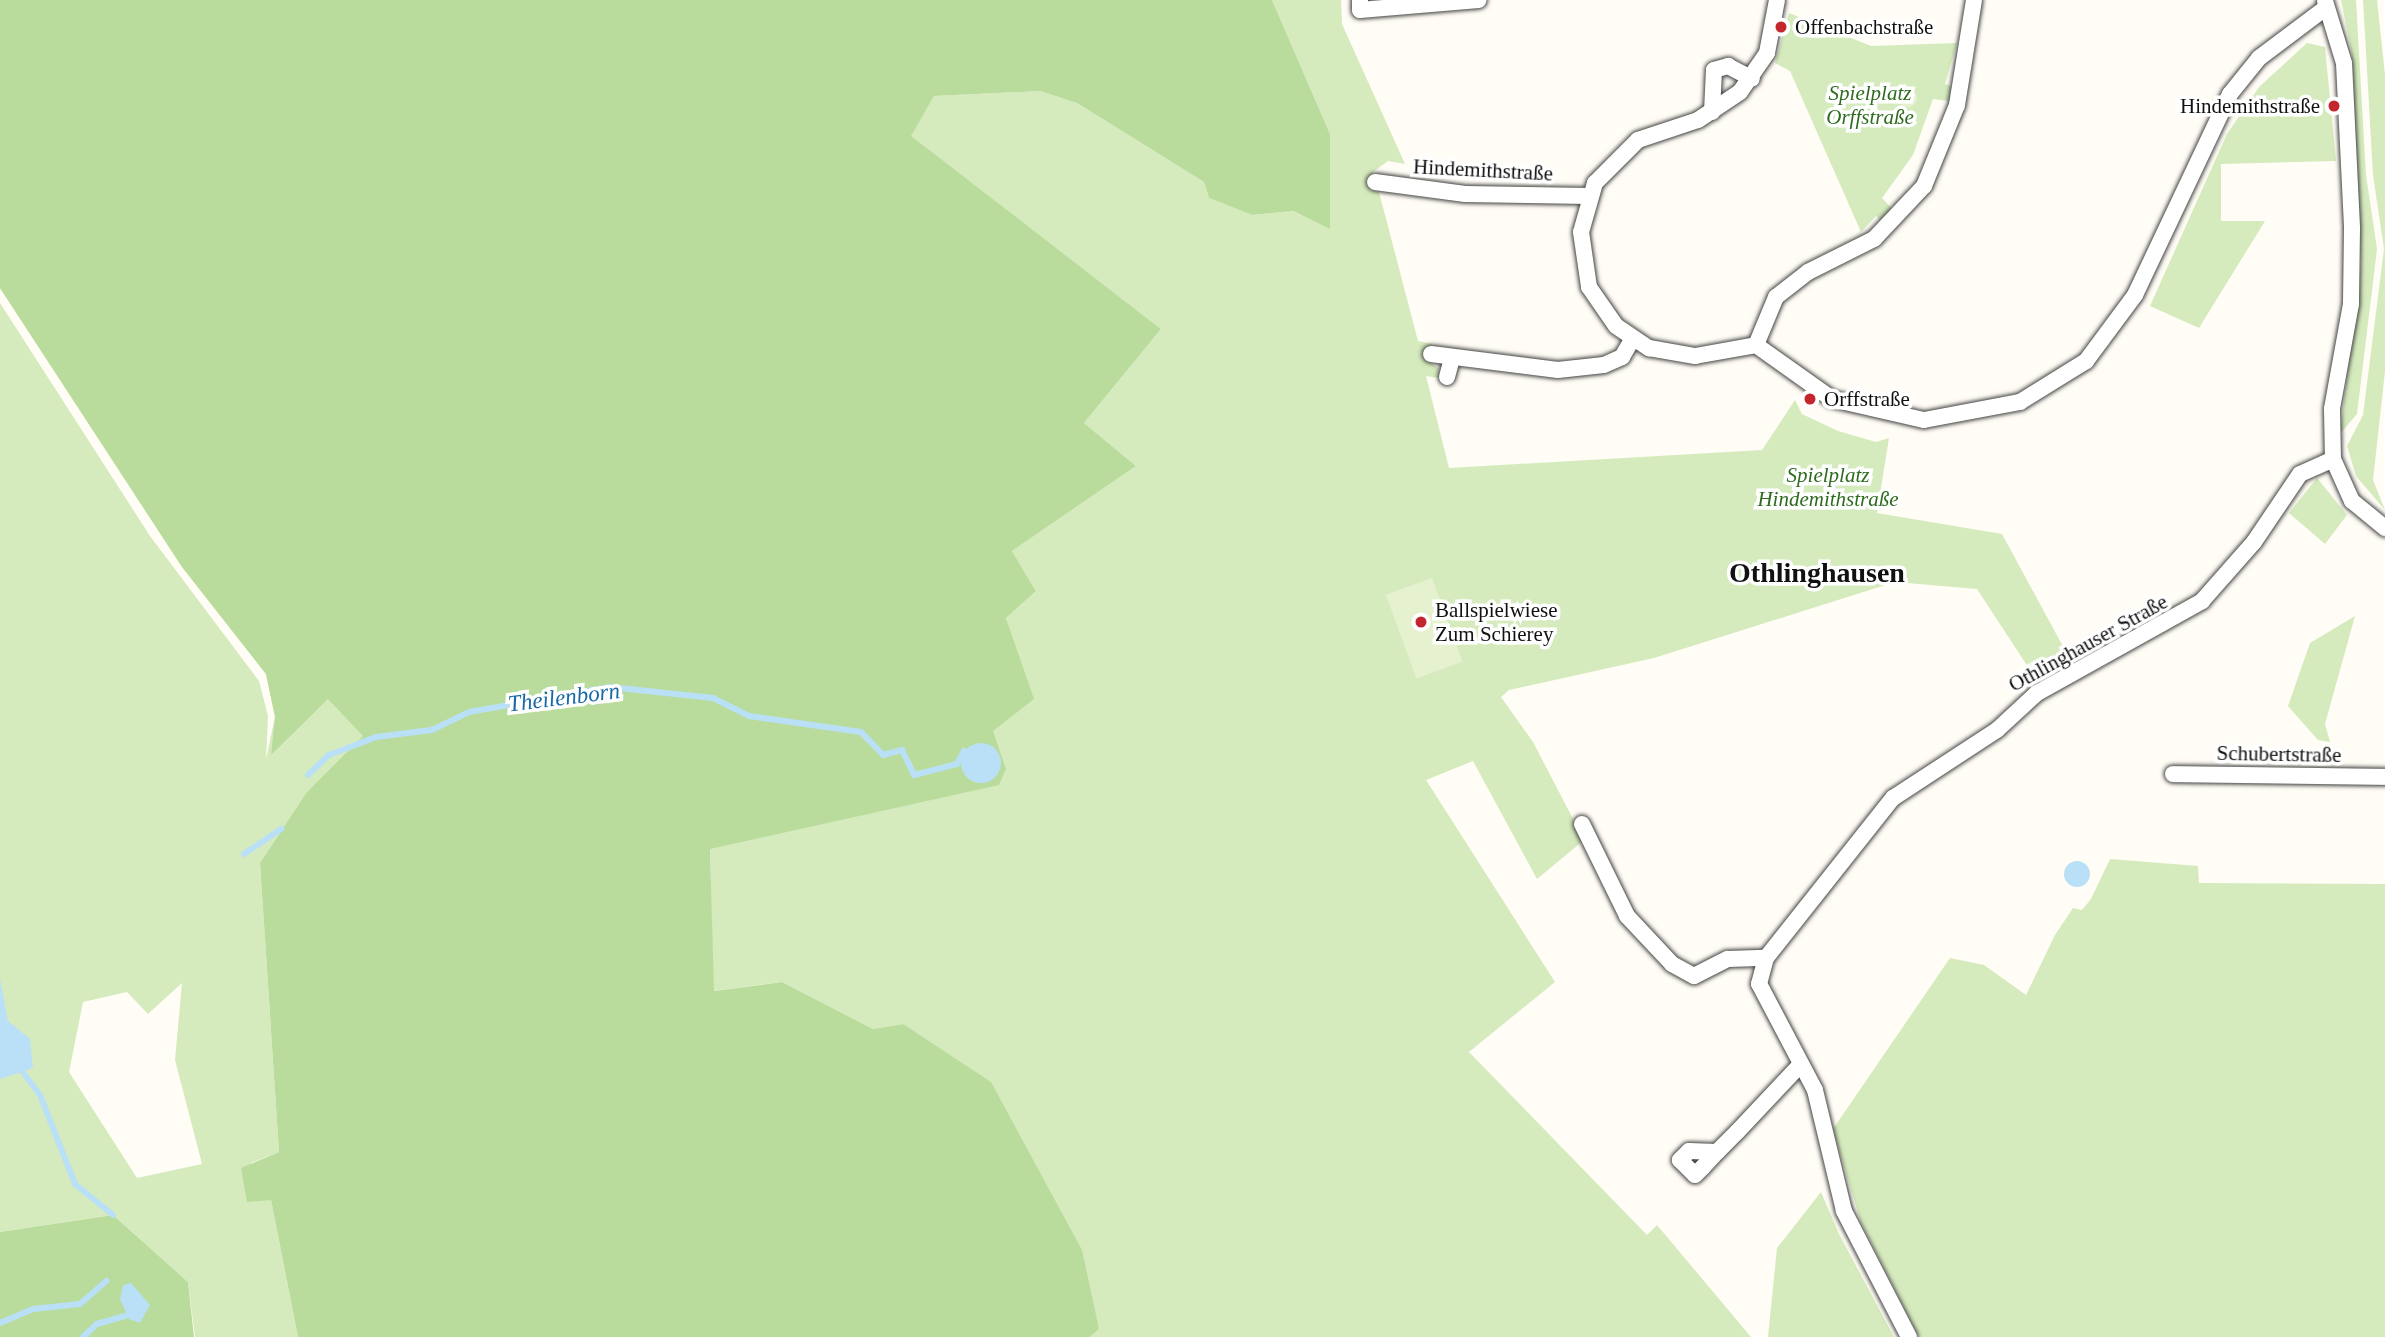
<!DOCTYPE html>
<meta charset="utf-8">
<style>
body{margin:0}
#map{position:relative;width:2385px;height:1337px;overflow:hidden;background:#fffdf5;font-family:Georgia,serif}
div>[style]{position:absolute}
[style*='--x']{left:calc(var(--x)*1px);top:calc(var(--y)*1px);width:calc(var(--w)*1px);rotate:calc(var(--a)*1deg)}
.green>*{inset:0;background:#d5ebbd}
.forest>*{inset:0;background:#b9dc9c}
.pitch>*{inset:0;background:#e6f2cf;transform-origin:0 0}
.round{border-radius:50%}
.water>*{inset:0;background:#b9e0f7}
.stream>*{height:6px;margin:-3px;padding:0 3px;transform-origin:3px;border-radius:3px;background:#b9e0f7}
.roads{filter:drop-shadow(0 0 2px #444) drop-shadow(0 0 2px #444)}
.minor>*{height:16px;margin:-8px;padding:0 8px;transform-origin:8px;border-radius:8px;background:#fff}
.dots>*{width:19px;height:19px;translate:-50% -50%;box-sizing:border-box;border:4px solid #fff;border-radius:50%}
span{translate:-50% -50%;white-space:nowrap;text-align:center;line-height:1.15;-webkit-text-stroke:7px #fff;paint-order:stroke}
.poi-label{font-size:21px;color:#111}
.left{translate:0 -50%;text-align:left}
.right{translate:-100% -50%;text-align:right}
.park-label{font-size:21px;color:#2f6b1f;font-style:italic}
.street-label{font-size:21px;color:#111}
.water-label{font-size:23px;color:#1768a6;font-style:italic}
.district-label{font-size:28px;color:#111;font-weight:700}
</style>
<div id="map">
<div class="green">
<i style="clip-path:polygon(evenodd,0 0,1033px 699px,1006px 618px,1036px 591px,1012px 551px,1136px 466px,1084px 423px,1161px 329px,910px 136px,934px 96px,1040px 91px,1077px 103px,1204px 182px,1209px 198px,1252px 215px,1292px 211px,1329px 228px,1330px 134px,1272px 0,1341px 0,1342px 24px,1405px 164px,1388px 161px,1373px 172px,1370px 190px,1379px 192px,1418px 341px,1432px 344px,1429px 362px,1439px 368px,1439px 378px,1426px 376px,1449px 468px,1762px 450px,1795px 400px,1802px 414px,1838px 431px,1876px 442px,1889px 438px,1877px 513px,2002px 534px,2066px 652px,2030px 670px,1977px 589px,1895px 582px,1654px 658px,1509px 690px,1501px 697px,1533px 742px,1584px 840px,1537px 879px,1473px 761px,1426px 780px,1555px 982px,1469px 1052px,1647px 1235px,1657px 1225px,1751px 1337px,1090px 1337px,1099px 1329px,903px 1024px,873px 1029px,782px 982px,713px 991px,710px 848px,384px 721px,306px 793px,260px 863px,279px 1152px,251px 1163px,271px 1200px,298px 1337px,195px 1337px,188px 1282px,113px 1215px,0 1232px,0 303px,150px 536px,259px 681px,268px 716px,266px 759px,275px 717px,266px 674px,182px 567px,0 288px,0 0,182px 983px,175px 1060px,202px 1164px,137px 1178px,69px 1072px,83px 1002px,127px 992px,148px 1014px,182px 983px)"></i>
<i style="clip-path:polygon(2341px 0,2356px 0,2366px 175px,2377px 249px,2357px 414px,2340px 434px,2361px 265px,2352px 54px)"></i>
<i style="clip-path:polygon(2363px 0,2377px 0,2385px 75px,2385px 371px,2373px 480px,2385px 510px,2356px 476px,2347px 446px,2363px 415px,2384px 249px,2373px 175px)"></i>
<i style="clip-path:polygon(1789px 13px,1871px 46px,1957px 43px,1945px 84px,1951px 86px,1950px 101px,1933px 99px,1913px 155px,1882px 198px,1894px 211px,1880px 220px,1876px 216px,1861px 232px,1790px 71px,1775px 63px)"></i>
<i style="clip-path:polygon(2307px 43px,2325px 47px,2336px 161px,2221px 164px,2221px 221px,2265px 221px,2199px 328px,2150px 306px,2227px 134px,2259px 87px)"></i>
<i style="clip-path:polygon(2317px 478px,2347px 515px,2325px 544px,2289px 513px)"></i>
<i style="clip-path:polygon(2355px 616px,2325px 724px,2330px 742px,2318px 740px,2288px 706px,2310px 643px)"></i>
<i style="clip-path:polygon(2110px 859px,2198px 866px,2199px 883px,2385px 884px,2385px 1337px,1919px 1337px,1860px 1220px,1833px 1129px,1950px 958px,1984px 965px,2026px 995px,2055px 935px,2073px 908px,2082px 910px,2091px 899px)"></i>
<i style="clip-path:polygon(1821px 1192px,1839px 1234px,1894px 1337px,1768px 1337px,1777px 1248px)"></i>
</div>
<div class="forest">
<i style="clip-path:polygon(0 0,1272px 0,1330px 134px,1330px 229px,1293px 211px,1252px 215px,1209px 198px,1204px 182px,1077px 103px,1040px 91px,934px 96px,911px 136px,1161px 329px,1084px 423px,1136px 466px,1012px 551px,1036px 591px,1006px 618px,1034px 699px,993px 731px,1006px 769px,999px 785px,710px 849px,714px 991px,782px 982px,873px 1029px,903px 1024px,991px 1082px,1082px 1250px,1099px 1329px,1090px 1337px,298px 1337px,271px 1200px,247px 1202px,241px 1168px,279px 1152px,260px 863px,306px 793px,363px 736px,328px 699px,271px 755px,275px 717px,266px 674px,182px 567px,0 288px)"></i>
<i style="clip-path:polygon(113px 1215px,188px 1282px,194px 1337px,0 1337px,0 1232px)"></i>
</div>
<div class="pitch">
<i class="round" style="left:1899px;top:89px;width:18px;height:18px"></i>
<i style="left:1432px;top:578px;width:89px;height:49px;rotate:70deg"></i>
</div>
<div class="water">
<i class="round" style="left:961px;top:743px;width:40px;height:40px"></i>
<i class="round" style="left:2064px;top:861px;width:26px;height:26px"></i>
<i style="clip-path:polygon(0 979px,8px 1021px,30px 1039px,33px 1068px,0 1079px)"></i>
<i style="clip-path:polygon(131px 1283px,150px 1305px,140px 1323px,129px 1319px,120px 1299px,123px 1285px)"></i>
</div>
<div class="stream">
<i style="--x:308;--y:775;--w:29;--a:-44"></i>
<i style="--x:329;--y:755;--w:50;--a:-21"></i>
<i style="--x:376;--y:737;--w:56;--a:-7.1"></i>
<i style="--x:432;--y:730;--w:41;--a:-25.9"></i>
<i style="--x:469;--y:712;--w:143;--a:-10.1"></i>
<i style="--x:610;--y:687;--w:104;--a:6.1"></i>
<i style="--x:713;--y:698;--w:40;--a:26.6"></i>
<i style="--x:749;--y:716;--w:113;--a:8.1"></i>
<i style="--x:861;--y:732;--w:32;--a:46"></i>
<i style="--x:883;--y:755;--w:20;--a:-15"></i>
<i style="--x:902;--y:750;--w:28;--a:64"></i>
<i style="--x:914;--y:775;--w:44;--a:-14.3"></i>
<i style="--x:957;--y:764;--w:15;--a:-62"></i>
<i style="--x:244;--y:854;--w:45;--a:-34"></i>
<i style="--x:22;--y:1071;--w:30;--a:53"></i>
<i style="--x:40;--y:1095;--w:96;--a:68.5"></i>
<i style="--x:75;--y:1184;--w:49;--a:39.2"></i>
<i style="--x:0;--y:1323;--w:36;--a:-23"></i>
<i style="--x:33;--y:1309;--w:47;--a:-6.1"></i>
<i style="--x:80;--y:1304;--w:35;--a:-41"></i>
<i style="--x:83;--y:1337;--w:19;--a:-43"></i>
<i style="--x:97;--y:1324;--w:29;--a:-16"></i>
</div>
<div class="roads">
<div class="minor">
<i style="--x:1360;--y:0;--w:10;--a:90"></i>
<i style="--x:1360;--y:10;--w:119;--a:-4.8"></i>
<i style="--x:1777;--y:0;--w:54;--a:100.7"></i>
<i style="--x:1767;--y:53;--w:47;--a:124.7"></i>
<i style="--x:1740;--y:92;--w:50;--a:146.3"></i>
<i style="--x:1698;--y:120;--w:63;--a:161.6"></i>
<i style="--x:1638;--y:140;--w:61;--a:135"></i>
<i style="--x:1595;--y:183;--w:51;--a:105.9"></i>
<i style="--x:1581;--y:232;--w:56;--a:81.7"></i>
<i style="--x:1589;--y:287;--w:47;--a:55.3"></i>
<i style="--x:1616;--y:326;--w:40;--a:34"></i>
<i style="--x:1649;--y:348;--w:47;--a:9.9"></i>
<i style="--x:1695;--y:356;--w:62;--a:-10.2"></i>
<i style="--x:1756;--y:345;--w:93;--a:35.4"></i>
<i style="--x:1832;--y:399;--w:94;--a:12.9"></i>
<i style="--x:1924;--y:420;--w:98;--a:-10.6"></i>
<i style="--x:2020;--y:402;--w:78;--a:-31.8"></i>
<i style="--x:2086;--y:361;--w:82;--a:-53.4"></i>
<i style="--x:2135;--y:295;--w:222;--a:-64.7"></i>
<i style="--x:2230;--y:94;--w:46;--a:-51.1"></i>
<i style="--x:2259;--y:58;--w:80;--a:-36.9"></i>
<i style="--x:2325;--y:1;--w:65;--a:73"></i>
<i style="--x:2344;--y:63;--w:166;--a:87.2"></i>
<i style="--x:2352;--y:229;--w:75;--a:90.8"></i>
<i style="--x:2351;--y:304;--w:107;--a:100.3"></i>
<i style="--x:2332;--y:409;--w:50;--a:88.9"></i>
<i style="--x:2333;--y:459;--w:46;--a:65.7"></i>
<i style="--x:2352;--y:501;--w:43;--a:39.3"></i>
<i style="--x:1712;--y:112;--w:42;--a:-87.3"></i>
<i style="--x:1714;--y:70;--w:15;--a:-16"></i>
<i style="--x:1728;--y:66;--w:27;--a:28"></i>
<i style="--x:1375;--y:182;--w:91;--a:7.6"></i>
<i style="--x:1465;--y:194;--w:124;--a:0.9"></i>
<i style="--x:1756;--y:345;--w:52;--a:-67.4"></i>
<i style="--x:1776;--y:297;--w:41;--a:-38"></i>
<i style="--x:1808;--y:272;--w:74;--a:-26.6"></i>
<i style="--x:1874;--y:239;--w:73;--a:-46.7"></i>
<i style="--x:1924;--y:186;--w:87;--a:-67.8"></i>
<i style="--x:1957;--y:105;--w:106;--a:-80.8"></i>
<i style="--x:1431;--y:354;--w:128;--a:7.2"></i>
<i style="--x:1558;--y:370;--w:46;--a:-6.2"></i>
<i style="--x:1604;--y:365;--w:20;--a:-24"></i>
<i style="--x:1622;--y:357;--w:20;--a:-60"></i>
<i style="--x:1447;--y:377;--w:20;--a:-75"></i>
<i style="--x:2173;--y:774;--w:212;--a:0.8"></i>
<i style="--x:1582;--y:824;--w:102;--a:63.9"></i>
<i style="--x:1627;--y:916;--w:66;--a:46.8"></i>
<i style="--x:1672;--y:964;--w:25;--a:29"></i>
<i style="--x:1694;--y:976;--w:38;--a:-27"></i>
<i style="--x:1728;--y:959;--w:38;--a:-2"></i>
<i style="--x:1717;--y:1152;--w:28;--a:-178"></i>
<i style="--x:1689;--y:1151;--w:13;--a:135"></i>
<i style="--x:1680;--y:1160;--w:21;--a:45"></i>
<i style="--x:1695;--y:1175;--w:11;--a:-45"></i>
<i style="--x:1703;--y:1167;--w:21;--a:-47"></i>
<i style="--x:1717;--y:1152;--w:28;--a:-45"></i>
<i style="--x:1737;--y:1132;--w:93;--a:-46.7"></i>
<i style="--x:1909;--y:1337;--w:142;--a:-117.3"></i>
<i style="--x:1844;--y:1211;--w:124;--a:-103.5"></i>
<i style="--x:1815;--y:1090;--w:120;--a:-117.8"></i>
<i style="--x:1759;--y:984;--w:27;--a:-75"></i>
<i style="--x:1766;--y:958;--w:204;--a:-51.6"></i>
<i style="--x:1893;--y:798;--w:124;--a:-33.2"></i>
<i style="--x:1997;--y:730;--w:54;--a:-42.8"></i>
<i style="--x:2037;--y:693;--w:189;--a:-29.1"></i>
<i style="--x:2202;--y:601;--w:79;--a:-48.6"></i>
<i style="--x:2254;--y:542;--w:82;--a:-55.9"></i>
<i style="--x:2300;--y:474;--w:36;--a:-24"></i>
</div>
</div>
<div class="dots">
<i style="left:1781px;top:27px;background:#c4262e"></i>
<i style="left:2334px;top:106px;background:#c4262e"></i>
<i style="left:1810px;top:399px;background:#c4262e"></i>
<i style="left:1421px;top:622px;background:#c4262e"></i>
</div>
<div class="poi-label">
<span class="left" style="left:1795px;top:27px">Offenbachstraße</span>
<span class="right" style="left:2320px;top:106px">Hindemithstraße</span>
<span class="left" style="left:1824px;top:399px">Orffstraße</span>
<span class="left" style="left:1435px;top:622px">Ballspielwiese<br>Zum Schierey</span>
</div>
<div class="park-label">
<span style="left:1870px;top:105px">Spielplatz<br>Orffstraße</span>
<span style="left:1828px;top:487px">Spielplatz<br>Hindemithstraße</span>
</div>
<div class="street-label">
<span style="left:1483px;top:170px;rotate:3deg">Hindemithstraße</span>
<span style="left:2088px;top:643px;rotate:-29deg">Othlinghauser Straße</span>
<span style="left:2279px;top:754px;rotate:1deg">Schubertstraße</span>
</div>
<div class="water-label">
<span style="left:564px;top:698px;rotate:-7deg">Theilenborn</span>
</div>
<div class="district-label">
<span style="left:1817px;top:573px">Othlinghausen</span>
</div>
</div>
